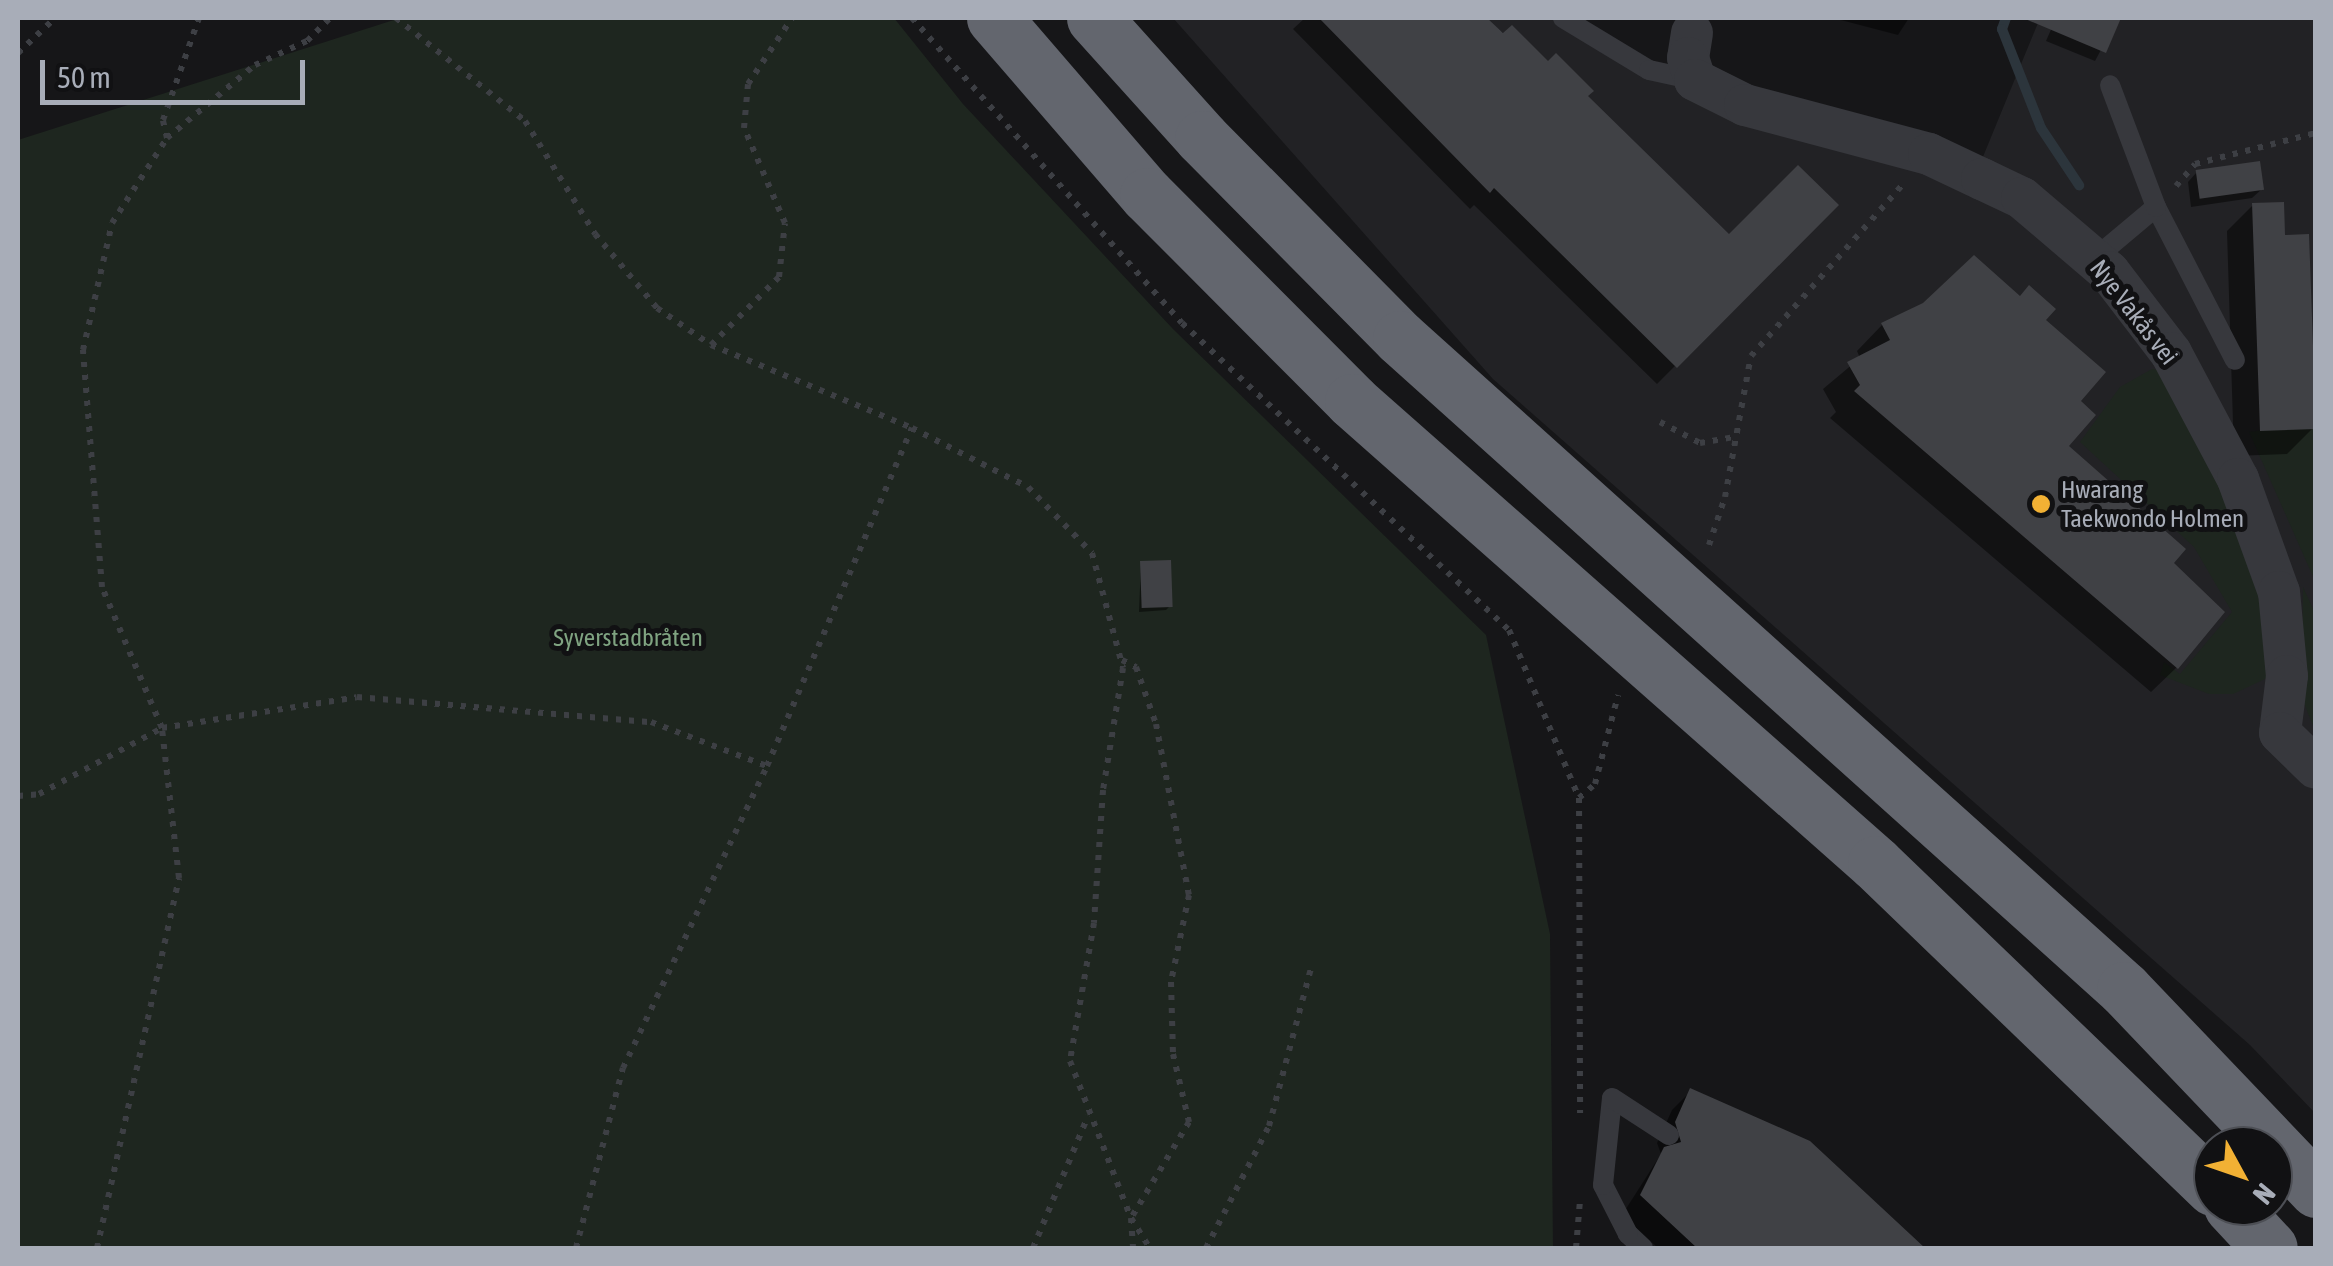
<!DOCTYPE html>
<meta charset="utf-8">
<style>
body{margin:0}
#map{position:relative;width:2333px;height:1266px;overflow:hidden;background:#161618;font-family:"Asap Condensed",sans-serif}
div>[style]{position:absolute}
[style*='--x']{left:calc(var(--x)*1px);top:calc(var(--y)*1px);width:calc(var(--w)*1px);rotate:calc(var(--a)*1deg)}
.built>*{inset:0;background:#222225}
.green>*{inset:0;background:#1e261f}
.shadow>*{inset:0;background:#0007}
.stream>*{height:10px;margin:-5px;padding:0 5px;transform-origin:5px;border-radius:5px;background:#2c353c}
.building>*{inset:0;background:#404145;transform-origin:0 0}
.path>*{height:6px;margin-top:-3px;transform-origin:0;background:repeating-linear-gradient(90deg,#3d3f44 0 5px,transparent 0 13px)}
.lane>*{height:20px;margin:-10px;padding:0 10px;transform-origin:10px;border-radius:10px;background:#37383d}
.street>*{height:42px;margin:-21px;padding:0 21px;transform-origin:21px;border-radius:21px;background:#37383d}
.highway>*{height:55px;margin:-27.5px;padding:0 27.5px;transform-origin:27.5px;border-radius:27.5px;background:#63666e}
.dots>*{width:28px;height:28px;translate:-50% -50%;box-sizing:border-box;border:5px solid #111113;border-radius:50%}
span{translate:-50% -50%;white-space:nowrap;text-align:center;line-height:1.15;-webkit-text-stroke:10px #111113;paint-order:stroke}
.street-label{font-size:25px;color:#a8adb8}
.poi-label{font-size:25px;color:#a8adb8}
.left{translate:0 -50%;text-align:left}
.park-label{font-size:25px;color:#7fa381}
.frame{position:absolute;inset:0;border:20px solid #a8adb8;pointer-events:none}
.north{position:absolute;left:2193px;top:1126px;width:100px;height:100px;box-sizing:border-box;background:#111113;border:2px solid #4d4f55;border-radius:50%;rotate:130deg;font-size:28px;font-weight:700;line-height:40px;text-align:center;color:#a8adb8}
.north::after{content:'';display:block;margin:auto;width:35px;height:45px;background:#f2b134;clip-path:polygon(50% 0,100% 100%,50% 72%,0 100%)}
.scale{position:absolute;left:40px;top:60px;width:265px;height:45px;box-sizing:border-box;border:5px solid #a8adb8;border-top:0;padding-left:12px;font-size:30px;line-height:35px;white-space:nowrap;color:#a8adb8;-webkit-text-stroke:8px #111113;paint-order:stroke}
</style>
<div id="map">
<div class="built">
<i style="clip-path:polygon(1173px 18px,1577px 18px,1655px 63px,1980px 164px,2040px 18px,2315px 18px,2315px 1113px,2250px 1045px,1493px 379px)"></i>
</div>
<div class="green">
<i style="clip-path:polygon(400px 18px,894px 18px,963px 104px,1173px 329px,1486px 635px,1550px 934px,1553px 1248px,18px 1248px,18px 140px)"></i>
<i style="clip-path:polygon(2152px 369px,2165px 371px,2220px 472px,2267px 615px,2267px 678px,2233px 694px,2209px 694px,2160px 675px,2164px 662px,2180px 674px,2232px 612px,2194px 547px,2080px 442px,2120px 387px)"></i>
<i style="clip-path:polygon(2315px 422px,2315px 581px,2249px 432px)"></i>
<i style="clip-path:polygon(2303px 587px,2315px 613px,2315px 731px,2302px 698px)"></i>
</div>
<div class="shadow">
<i style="clip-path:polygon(1305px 18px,1484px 18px,1585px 96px,1729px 238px,1835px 205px,1657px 384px,1474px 205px,1470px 209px,1293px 29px)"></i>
<i style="clip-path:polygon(1833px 18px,1909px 18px,1898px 35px)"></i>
<i style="clip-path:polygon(2056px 18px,2118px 18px,2095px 61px,2046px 41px)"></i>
<i style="clip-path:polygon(2197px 172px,2262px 189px,2252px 198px,2191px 207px,2188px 182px)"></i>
<i style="clip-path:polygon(2253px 205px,2283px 238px,2313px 428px,2287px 454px,2234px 456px,2227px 231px)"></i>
<i style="clip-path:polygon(1925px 305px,2042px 320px,2078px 402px,2065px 447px,2170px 563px,2177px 667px,2151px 692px,1830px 418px,1836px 412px,1823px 389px,1860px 358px,1857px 351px,1882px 325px)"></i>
<i style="clip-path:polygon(1141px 563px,1170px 606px,1166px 610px,1139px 612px)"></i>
<i style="clip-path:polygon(1691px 1091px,1809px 1144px,1921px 1248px,1658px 1248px,1622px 1215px,1661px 1154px,1657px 1143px,1672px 1110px)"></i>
</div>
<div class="stream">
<i style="--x:2006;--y:18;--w:12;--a:110"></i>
<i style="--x:2002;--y:29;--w:106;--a:68.5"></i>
<i style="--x:2041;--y:128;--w:69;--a:56.3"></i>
</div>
<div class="building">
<i style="clip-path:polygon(1319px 18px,1487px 18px,1503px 33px,1512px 25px,1548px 61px,1556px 53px,1594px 91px,1588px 96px,1729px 234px,1798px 165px,1839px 205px,1677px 368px,1494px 188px,1490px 193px)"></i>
<i style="clip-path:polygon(2023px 18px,2121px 18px,2106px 53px)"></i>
<i style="left:2260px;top:161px;width:29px;height:65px;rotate:82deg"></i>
<i style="clip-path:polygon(2284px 202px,2285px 235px,2309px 234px,2316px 429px,2260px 431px,2252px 203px)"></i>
<i style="clip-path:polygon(1974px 255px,2020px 296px,2029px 285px,2056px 309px,2046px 320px,2106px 372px,2081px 401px,2096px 415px,2069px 446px,2186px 549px,2174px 563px,2225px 612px,2178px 669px,1854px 391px,1860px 385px,1847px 362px,1890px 340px,1881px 323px,1923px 303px)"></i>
<i style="left:1171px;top:560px;width:47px;height:31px;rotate:88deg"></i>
<i style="clip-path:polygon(1690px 1088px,1810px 1141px,1925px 1248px,1697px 1248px,1640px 1195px,1664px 1147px,1681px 1142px,1675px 1122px)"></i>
</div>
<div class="path">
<i style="--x:396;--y:18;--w:165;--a:38.6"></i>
<i style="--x:525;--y:121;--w:133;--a:58.2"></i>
<i style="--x:595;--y:234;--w:97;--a:50"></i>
<i style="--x:657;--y:308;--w:65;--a:34.4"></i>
<i style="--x:711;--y:345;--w:217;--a:22.4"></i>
<i style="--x:912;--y:428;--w:130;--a:27"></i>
<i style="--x:1028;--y:487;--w:92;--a:45.9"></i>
<i style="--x:1092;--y:553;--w:119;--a:74.9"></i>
<i style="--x:1123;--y:668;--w:124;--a:99.3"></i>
<i style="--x:1103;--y:790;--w:133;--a:93.9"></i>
<i style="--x:1094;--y:923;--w:140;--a:99.9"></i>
<i style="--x:1070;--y:1061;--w:168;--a:68.8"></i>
<i style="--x:1131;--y:1218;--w:36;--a:58"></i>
<i style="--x:912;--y:18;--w:407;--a:48.5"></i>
<i style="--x:1182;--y:323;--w:449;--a:43.2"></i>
<i style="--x:1509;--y:630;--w:182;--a:67.4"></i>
<i style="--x:1579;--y:798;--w:315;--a:89.8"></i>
<i style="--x:18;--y:53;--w:51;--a:-43.4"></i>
<i style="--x:167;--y:138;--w:18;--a:-103"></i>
<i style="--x:163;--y:120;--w:108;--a:-70.6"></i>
<i style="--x:2176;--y:186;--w:29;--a:-49"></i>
<i style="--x:2195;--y:164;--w:125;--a:-14.4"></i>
<i style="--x:711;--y:345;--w:96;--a:-45"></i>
<i style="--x:779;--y:277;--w:54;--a:-83.7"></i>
<i style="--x:785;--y:223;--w:103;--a:-113.3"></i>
<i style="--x:744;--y:128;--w:44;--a:-84.8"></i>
<i style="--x:748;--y:84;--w:79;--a:-56.3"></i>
<i style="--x:1660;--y:422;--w:45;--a:27.7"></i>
<i style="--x:1700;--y:443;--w:34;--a:-10"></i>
<i style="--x:1709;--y:545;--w:51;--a:-71.6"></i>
<i style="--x:1725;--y:497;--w:143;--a:-79.6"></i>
<i style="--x:1751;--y:356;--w:230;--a:-48.5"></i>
<i style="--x:1122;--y:660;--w:16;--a:27"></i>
<i style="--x:1136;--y:667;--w:60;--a:70.7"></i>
<i style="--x:1156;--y:724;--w:174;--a:79.1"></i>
<i style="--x:1189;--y:895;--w:89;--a:101.7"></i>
<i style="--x:1171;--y:982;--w:72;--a:88.4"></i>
<i style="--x:1173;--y:1054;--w:70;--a:76.8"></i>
<i style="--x:1189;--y:1122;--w:112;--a:121.1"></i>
<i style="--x:1131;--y:1218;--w:30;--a:86"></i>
<i style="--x:18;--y:796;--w:21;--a:-5"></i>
<i style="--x:39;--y:794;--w:140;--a:-28.2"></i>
<i style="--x:162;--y:728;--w:153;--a:-113.1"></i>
<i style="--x:102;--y:587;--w:238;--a:-94.6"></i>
<i style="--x:83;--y:350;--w:130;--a:-77.1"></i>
<i style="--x:112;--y:223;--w:101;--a:-57.1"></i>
<i style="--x:167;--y:138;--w:114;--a:-39.7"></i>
<i style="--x:255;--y:65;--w:57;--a:-24.8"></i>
<i style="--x:307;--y:41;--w:33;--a:-45"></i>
<i style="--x:1579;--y:798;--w:21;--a:-41"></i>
<i style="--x:1595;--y:784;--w:92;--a:-75.5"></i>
<i style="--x:97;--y:1248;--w:379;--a:-77.5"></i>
<i style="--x:179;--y:878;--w:151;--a:-96.5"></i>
<i style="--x:162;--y:728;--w:197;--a:-9"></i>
<i style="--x:357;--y:697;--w:295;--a:4.9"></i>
<i style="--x:651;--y:722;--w:124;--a:20.8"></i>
<i style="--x:576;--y:1248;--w:186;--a:-75.4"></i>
<i style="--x:623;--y:1068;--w:335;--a:-64.5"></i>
<i style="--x:767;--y:766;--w:368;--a:-66.8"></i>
<i style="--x:1033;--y:1248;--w:143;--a:-67.4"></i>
<i style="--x:1206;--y:1248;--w:137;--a:-62.7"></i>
<i style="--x:1269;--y:1126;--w:168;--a:-75.1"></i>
<i style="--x:1576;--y:1248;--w:48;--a:-85.2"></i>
</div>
<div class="lane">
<i style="--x:1563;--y:18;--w:100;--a:31.2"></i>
<i style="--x:1649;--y:70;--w:47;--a:12.3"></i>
<i style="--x:2156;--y:207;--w:172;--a:62.7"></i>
<i style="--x:2094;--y:259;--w:81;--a:-40"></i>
<i style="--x:2156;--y:207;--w:130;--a:-110.7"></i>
<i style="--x:1643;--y:1248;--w:21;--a:-137"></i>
<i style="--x:1628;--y:1234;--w:55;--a:-117"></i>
<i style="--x:1603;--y:1185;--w:87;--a:-84.1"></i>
<i style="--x:1612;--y:1098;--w:68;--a:33"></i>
</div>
<div class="street">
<i style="--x:1692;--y:33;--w:25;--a:99"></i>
<i style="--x:1688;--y:58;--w:23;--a:72"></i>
<i style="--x:1695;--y:80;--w:56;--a:26.6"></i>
<i style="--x:1745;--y:105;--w:190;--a:14.9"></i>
<i style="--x:1929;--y:154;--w:59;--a:25.3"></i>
<i style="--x:1982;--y:179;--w:44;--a:25.4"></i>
<i style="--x:2022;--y:198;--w:114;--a:40.4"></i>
<i style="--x:2109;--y:272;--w:102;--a:52.6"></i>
<i style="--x:2171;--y:353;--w:143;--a:62"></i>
<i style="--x:2238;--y:479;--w:120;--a:70.1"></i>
<i style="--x:2279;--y:592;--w:84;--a:84.6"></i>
<i style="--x:2287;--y:676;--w:57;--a:97"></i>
<i style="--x:2280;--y:733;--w:50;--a:44.2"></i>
</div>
<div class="highway">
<i style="--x:994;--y:18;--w:234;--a:49.2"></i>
<i style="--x:1147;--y:195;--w:291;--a:45.1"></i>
<i style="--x:1352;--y:401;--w:698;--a:41.46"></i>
<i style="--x:1875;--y:863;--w:469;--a:43.9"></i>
<i style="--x:1094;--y:18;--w:161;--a:48"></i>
<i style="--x:1202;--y:138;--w:281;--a:45.3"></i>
<i style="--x:1400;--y:338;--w:974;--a:41.96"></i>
<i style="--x:2124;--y:989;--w:278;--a:46.3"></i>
<i style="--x:2231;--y:1206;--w:57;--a:47.1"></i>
</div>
<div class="dots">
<i style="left:2041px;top:504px;background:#f2b134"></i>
</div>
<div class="street-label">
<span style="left:2134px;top:312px;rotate:52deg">Nye Vakås vei</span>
</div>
<div class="poi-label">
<span class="left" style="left:2061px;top:504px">Hwarang<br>Taekwondo Holmen</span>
</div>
<div class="park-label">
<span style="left:628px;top:637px">Syverstadbråten</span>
</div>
<div class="frame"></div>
<div class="north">N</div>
<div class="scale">50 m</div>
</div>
